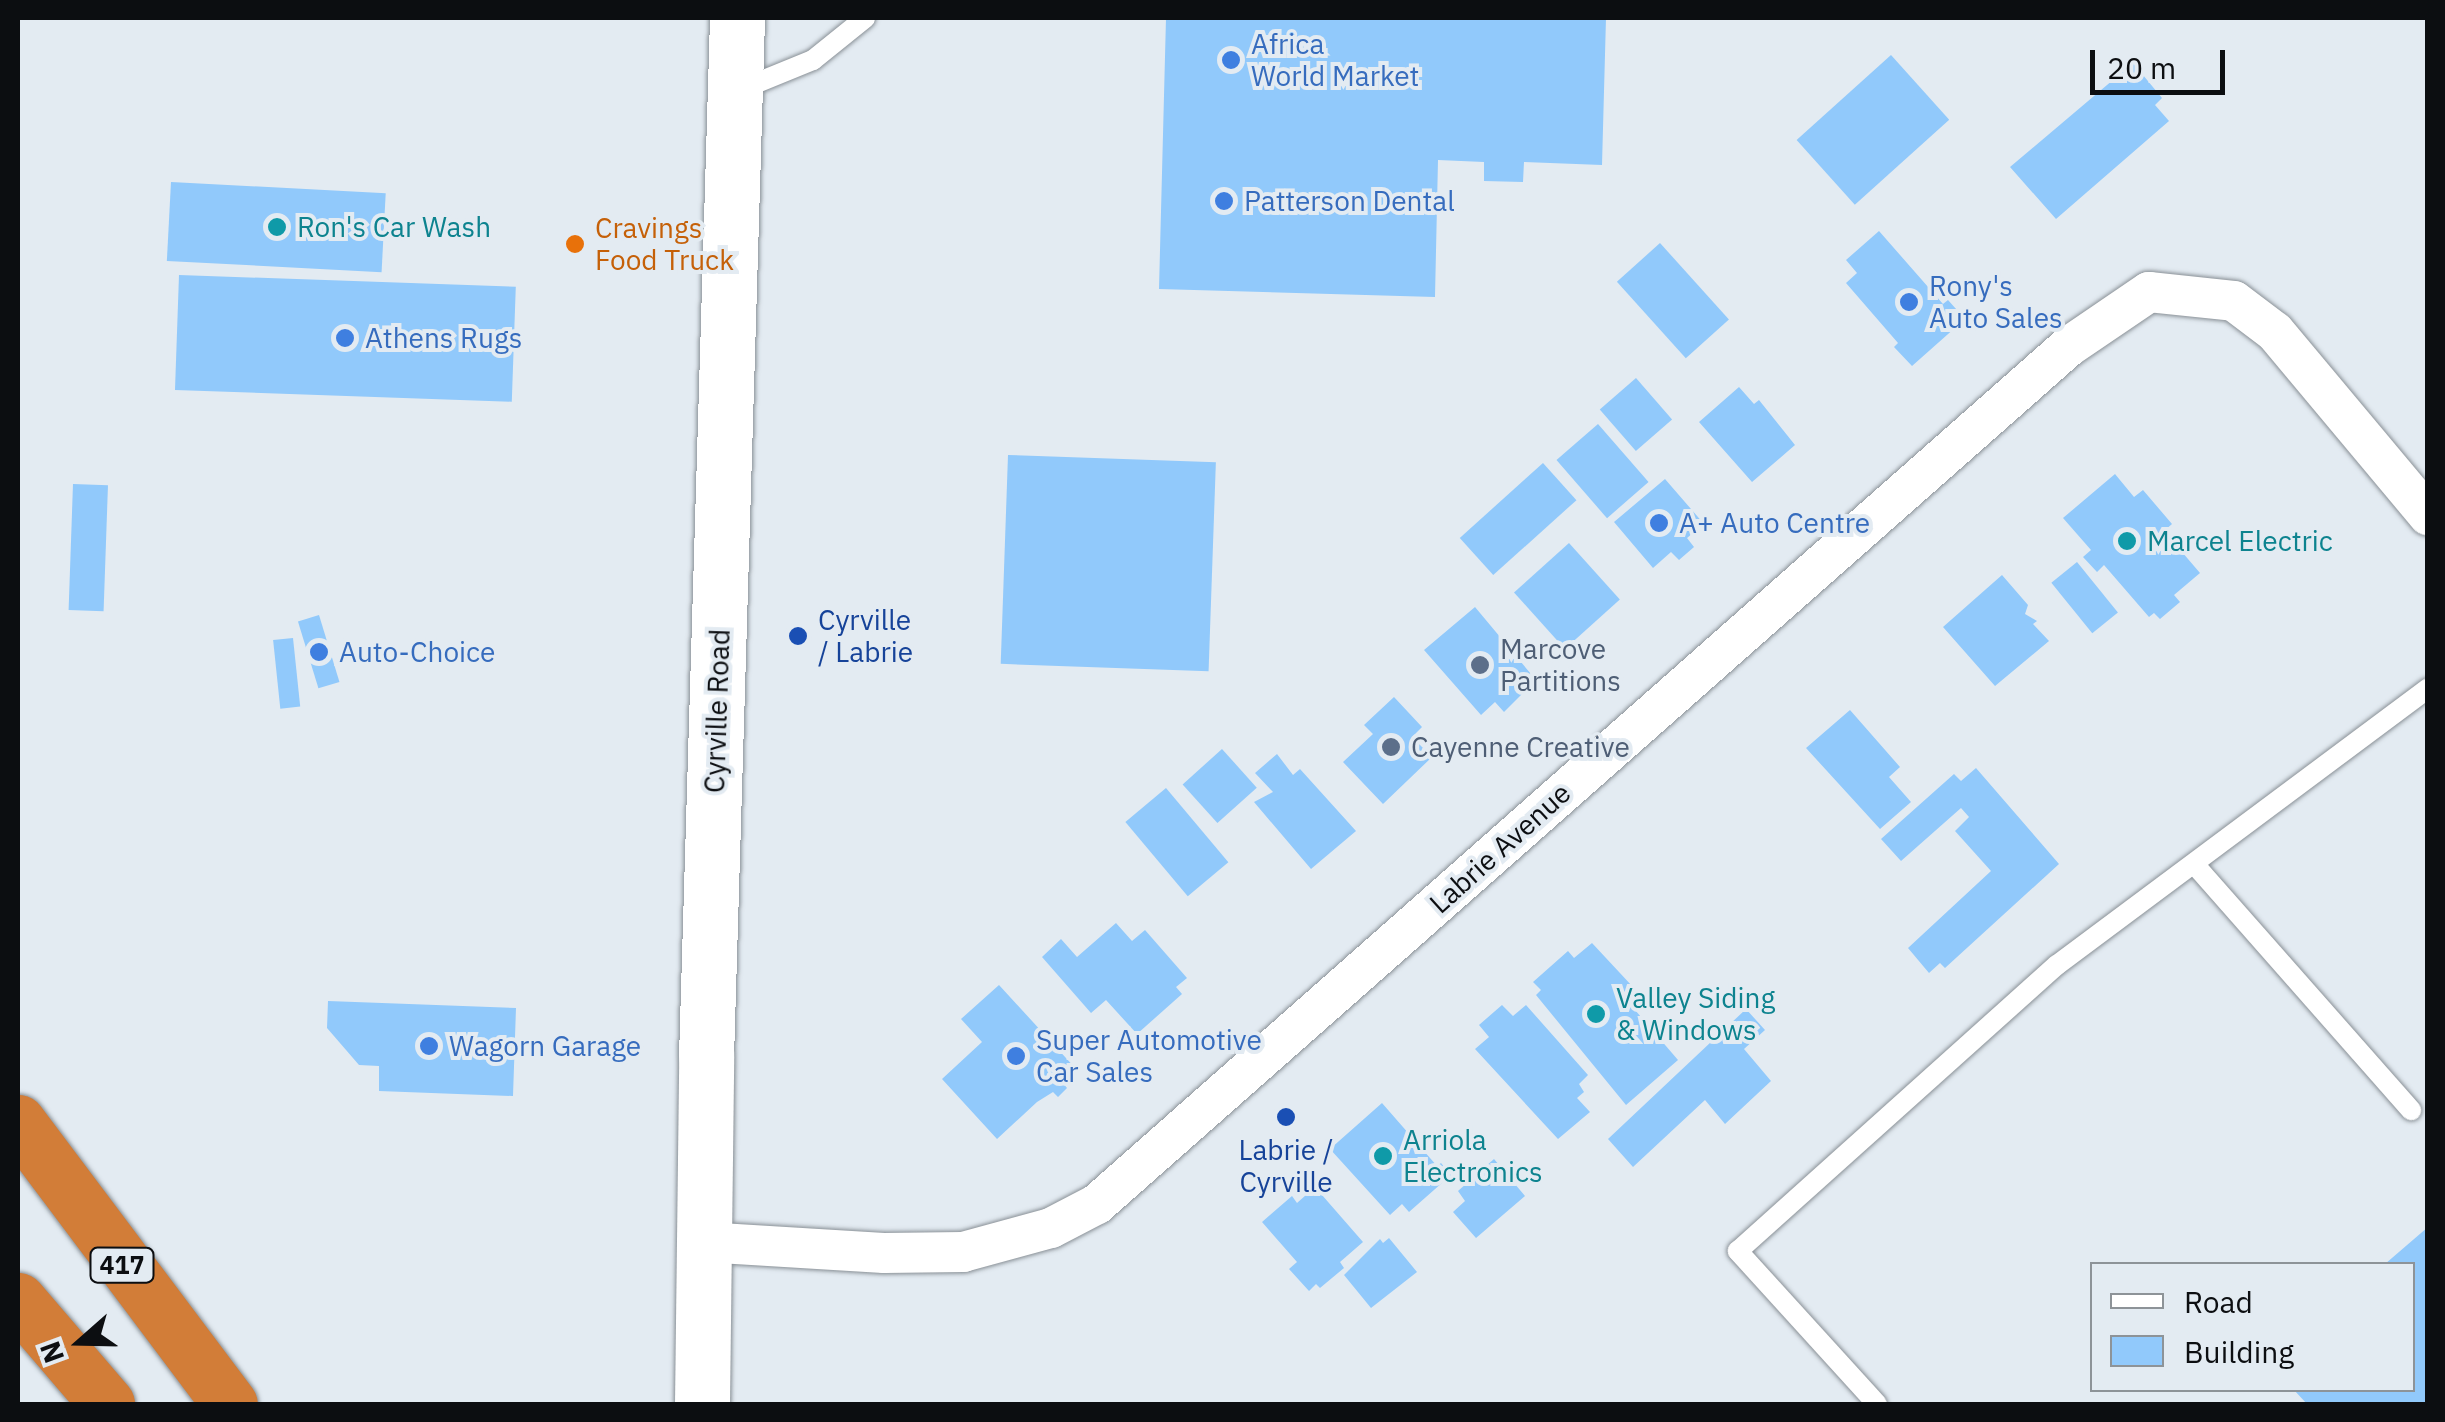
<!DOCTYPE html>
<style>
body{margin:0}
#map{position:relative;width:2445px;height:1422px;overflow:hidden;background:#e3ebf2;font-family:"IBM Plex Sans",sans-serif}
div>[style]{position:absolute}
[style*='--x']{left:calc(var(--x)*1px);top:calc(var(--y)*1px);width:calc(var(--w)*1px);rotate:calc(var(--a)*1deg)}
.building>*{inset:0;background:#91c9fb;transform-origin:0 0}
.roads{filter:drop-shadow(0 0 2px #899096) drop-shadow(0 0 2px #899096)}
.lane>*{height:20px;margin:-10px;padding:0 10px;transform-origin:10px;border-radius:10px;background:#fff}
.street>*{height:40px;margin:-20px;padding:0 20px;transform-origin:20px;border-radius:20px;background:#fff}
.secondary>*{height:55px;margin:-27.5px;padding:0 27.5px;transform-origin:27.5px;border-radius:27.5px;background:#fff}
.highway>*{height:55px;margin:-27.5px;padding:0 27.5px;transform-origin:27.5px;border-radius:27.5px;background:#d27d38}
.dots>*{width:28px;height:28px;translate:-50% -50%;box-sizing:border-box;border:5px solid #e3ebf2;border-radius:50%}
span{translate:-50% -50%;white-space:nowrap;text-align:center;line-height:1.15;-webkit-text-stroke:8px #e3ebf2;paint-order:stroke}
.shield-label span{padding:2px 8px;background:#e3ebf2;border:2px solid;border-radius:8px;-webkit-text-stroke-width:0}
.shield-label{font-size:25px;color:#0c0e11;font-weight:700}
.shop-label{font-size:28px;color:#366cbe}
.left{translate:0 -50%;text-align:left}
.culture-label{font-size:28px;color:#0d838f}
.food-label{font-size:28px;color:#c56008}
.transit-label{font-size:28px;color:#164399}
.service-label{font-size:28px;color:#4e5e75}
.street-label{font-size:28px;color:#0c0e11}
.frame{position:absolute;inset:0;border:20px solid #0c0e11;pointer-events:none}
.legend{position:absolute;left:2090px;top:1262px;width:325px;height:130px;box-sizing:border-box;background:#e3ebf2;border:2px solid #8d9398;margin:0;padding:12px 18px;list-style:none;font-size:30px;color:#0c0e11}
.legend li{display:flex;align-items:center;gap:20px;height:50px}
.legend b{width:50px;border:2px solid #8d9398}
.north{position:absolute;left:30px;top:1292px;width:100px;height:100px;-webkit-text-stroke:8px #e3ebf2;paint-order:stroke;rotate:250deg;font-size:28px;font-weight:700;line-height:40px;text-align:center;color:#0c0e11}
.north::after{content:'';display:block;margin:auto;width:35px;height:45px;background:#0c0e11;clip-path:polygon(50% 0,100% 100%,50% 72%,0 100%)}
.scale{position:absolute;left:2090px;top:50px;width:135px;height:45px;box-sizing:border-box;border:5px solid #0c0e11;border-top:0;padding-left:12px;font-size:30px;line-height:35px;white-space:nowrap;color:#0c0e11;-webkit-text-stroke:8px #e3ebf2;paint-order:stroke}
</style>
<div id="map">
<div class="building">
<i style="clip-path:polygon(1166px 18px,1606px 18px,1602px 165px,1524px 162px,1523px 182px,1484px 181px,1484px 162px,1438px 160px,1435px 297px,1159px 289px)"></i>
<i style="left:1891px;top:55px;width:87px;height:127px;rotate:48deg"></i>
<i style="clip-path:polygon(2133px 63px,2162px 98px,2155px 105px,2169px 121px,2056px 219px,2010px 167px)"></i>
<i style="left:171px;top:182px;width:215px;height:79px;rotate:3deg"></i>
<i style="clip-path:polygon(1879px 231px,1943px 304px,1948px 300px,1965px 319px,1912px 366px,1894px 347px,1898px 343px,1846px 283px,1857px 273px,1846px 260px)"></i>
<i style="left:1660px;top:243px;width:103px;height:58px;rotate:48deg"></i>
<i style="left:179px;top:275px;width:337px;height:115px;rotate:2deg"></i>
<i style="left:1636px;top:378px;width:55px;height:48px;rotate:49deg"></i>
<i style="clip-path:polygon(1739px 387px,1754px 404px,1759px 400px,1795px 445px,1752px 482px,1699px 422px)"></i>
<i style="left:1598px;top:424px;width:77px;height:55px;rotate:49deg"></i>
<i style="left:1008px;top:455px;width:208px;height:209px;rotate:2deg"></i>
<i style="left:1543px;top:463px;width:50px;height:112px;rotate:48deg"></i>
<i style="clip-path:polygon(2115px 474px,2134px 497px,2143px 490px,2172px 524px,2164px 531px,2200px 573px,2174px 595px,2180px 602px,2160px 619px,2154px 613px,2149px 617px,2104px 565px,2097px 572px,2083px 557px,2091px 550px,2063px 518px)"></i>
<i style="clip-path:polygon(1665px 479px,1704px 524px,1687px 538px,1694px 547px,1679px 560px,1671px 552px,1653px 568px,1614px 522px)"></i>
<i style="left:73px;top:484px;width:35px;height:126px;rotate:2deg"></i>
<i style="left:1569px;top:543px;width:76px;height:74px;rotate:48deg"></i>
<i style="left:2077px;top:562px;width:65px;height:33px;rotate:51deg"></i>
<i style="clip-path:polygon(2002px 575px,2028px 605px,2025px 614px,2037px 621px,2033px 624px,2049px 641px,1995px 686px,1943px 627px)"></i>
<i style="clip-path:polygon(1475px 607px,1536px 680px,1504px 712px,1495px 702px,1481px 715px,1424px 650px)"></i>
<i style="left:319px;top:615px;width:70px;height:22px;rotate:73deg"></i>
<i style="left:293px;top:638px;width:69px;height:20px;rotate:84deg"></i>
<i style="clip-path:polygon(1394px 697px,1422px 727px,1412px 737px,1432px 757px,1383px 804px,1343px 762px,1373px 734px,1364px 725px)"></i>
<i style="clip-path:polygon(1850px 710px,1900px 767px,1889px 777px,1911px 802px,1880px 829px,1806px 748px)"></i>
<i style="left:1222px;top:749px;width:52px;height:53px;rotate:48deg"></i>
<i style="clip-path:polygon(1277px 754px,1293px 775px,1300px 769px,1356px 831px,1311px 869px,1254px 802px,1273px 792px,1255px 773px)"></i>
<i style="clip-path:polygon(1976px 768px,2059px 864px,1945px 968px,1940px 963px,1929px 973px,1908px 948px,1991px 871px,1955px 831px,1969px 817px,1961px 808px,1901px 861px,1881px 839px,1954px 774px,1961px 781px)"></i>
<i style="left:1166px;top:788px;width:97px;height:53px;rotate:50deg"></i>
<i style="clip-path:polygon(1116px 923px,1132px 941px,1145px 930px,1187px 978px,1176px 987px,1182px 994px,1137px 1034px,1106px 1000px,1091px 1013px,1042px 957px,1061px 939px,1077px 957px)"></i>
<i style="clip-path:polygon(1592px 943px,1633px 987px,1623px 996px,1678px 1060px,1626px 1105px,1536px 995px,1541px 990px,1533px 982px,1568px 951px,1574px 958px)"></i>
<i style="clip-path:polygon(999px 985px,1077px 1070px,1063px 1083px,1067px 1088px,1058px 1097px,1053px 1092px,1037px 1102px,997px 1139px,942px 1079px,982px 1042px,961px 1019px)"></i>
<i style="clip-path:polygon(328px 1001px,516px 1008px,513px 1096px,379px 1091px,379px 1066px,359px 1065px,327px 1028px)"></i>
<i style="clip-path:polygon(1502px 1005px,1513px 1016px,1526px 1005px,1588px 1075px,1579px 1084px,1584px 1092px,1577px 1098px,1590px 1112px,1558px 1139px,1475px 1049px,1489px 1037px,1479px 1025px)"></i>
<i style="clip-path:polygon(1746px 1009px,1765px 1030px,1744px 1049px,1771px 1081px,1725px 1124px,1705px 1100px,1633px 1167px,1608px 1139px)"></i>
<i style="clip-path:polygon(1382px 1103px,1437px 1166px,1441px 1163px,1451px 1175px,1409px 1212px,1402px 1204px,1390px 1215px,1330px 1149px)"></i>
<i style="clip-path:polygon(1494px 1159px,1525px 1196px,1476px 1238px,1453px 1212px,1465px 1201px,1458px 1191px)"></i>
<i style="clip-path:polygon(1315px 1187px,1363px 1242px,1340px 1262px,1344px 1268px,1320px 1288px,1316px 1284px,1309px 1291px,1289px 1269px,1297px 1262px,1262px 1222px,1292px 1196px,1297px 1203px)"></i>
<i style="clip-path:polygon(2428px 1227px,2428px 1404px,2307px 1404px,2294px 1390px,2412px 1390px,2412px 1264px,2385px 1264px)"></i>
<i style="clip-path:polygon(1389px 1238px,1417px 1272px,1371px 1308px,1344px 1275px,1380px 1239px,1383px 1243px)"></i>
</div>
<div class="roads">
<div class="lane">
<i style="--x:737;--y:91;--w:82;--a:-22.2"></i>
<i style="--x:813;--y:60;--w:67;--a:-38.9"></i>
<i style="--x:2195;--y:865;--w:327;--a:48.6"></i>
<i style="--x:1877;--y:1404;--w:207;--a:-132.3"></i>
<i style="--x:1738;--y:1251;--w:428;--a:-41.9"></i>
<i style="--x:2057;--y:965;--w:463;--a:-36.7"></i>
</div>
<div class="street">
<i style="--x:703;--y:1242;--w:181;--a:3.5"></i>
<i style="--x:884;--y:1253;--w:79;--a:-0.7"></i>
<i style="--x:963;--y:1252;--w:91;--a:-15.3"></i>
<i style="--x:1051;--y:1228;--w:52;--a:-27.6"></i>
<i style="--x:1097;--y:1204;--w:1295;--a:-41.43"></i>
<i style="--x:2068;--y:347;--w:98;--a:-34.2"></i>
<i style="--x:2149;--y:292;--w:85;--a:6"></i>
<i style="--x:2234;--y:301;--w:51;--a:37.1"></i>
<i style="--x:2275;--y:332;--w:239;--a:50.1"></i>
</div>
<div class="secondary">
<i style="--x:702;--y:1404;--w:347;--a:-89.3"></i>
<i style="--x:706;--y:1057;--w:1039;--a:-88.29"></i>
</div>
<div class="highway">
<i style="--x:18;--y:1122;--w:353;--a:53.1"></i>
<i style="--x:18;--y:1300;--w:137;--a:49.4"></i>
</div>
</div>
<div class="dots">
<i style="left:1231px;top:60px;background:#3f7fe0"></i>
<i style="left:1224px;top:201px;background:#3f7fe0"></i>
<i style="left:277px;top:227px;background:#0f9aa8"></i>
<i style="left:575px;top:244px;background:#e8710a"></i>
<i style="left:1909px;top:302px;background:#3f7fe0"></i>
<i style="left:345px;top:338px;background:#3f7fe0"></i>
<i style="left:1659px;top:523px;background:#3f7fe0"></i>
<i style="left:2127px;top:541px;background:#0f9aa8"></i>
<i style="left:798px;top:636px;background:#1a4fb4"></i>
<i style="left:319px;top:652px;background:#3f7fe0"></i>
<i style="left:1480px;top:665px;background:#5c6f8a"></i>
<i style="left:1391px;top:747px;background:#5c6f8a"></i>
<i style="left:1596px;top:1014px;background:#0f9aa8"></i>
<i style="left:429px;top:1046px;background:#3f7fe0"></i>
<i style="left:1016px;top:1056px;background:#3f7fe0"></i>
<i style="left:1286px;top:1117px;background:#1a4fb4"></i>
<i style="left:1383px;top:1156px;background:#0f9aa8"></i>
</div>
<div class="shield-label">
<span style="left:122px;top:1265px">417</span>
</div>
<div class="shop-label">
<span class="left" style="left:1251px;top:60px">Africa<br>World Market</span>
<span class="left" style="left:1244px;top:201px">Patterson Dental</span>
<span class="left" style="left:1929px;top:302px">Rony's<br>Auto Sales</span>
<span class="left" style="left:365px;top:338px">Athens Rugs</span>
<span class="left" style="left:1679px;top:523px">A+ Auto Centre</span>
<span class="left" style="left:339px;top:652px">Auto-Choice</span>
<span class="left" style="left:1036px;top:1056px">Super Automotive<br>Car Sales</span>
<span class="left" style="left:449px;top:1046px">Wagorn Garage</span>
</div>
<div class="culture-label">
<span class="left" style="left:297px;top:227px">Ron's Car Wash</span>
<span class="left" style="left:2147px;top:541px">Marcel Electric</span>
<span class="left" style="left:1616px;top:1014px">Valley Siding<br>&amp; Windows</span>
<span class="left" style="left:1403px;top:1156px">Arriola<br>Electronics</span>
</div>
<div class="food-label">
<span class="left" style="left:595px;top:244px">Cravings<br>Food Truck</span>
</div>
<div class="transit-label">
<span class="left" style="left:818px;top:636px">Cyrville<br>/ Labrie</span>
<span style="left:1286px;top:1166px">Labrie /<br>Cyrville</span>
</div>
<div class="service-label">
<span class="left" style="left:1500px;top:665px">Marcove<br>Partitions</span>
<span class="left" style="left:1411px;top:747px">Cayenne Creative</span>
</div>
<div class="street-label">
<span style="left:717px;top:711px;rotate:-88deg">Cyrville Road</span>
<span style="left:1500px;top:848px;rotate:-42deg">Labrie Avenue</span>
</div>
<div class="frame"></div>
<ul class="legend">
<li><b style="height:12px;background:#fff"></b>Road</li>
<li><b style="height:28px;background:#91c9fb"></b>Building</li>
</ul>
<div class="north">N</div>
<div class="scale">20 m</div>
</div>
